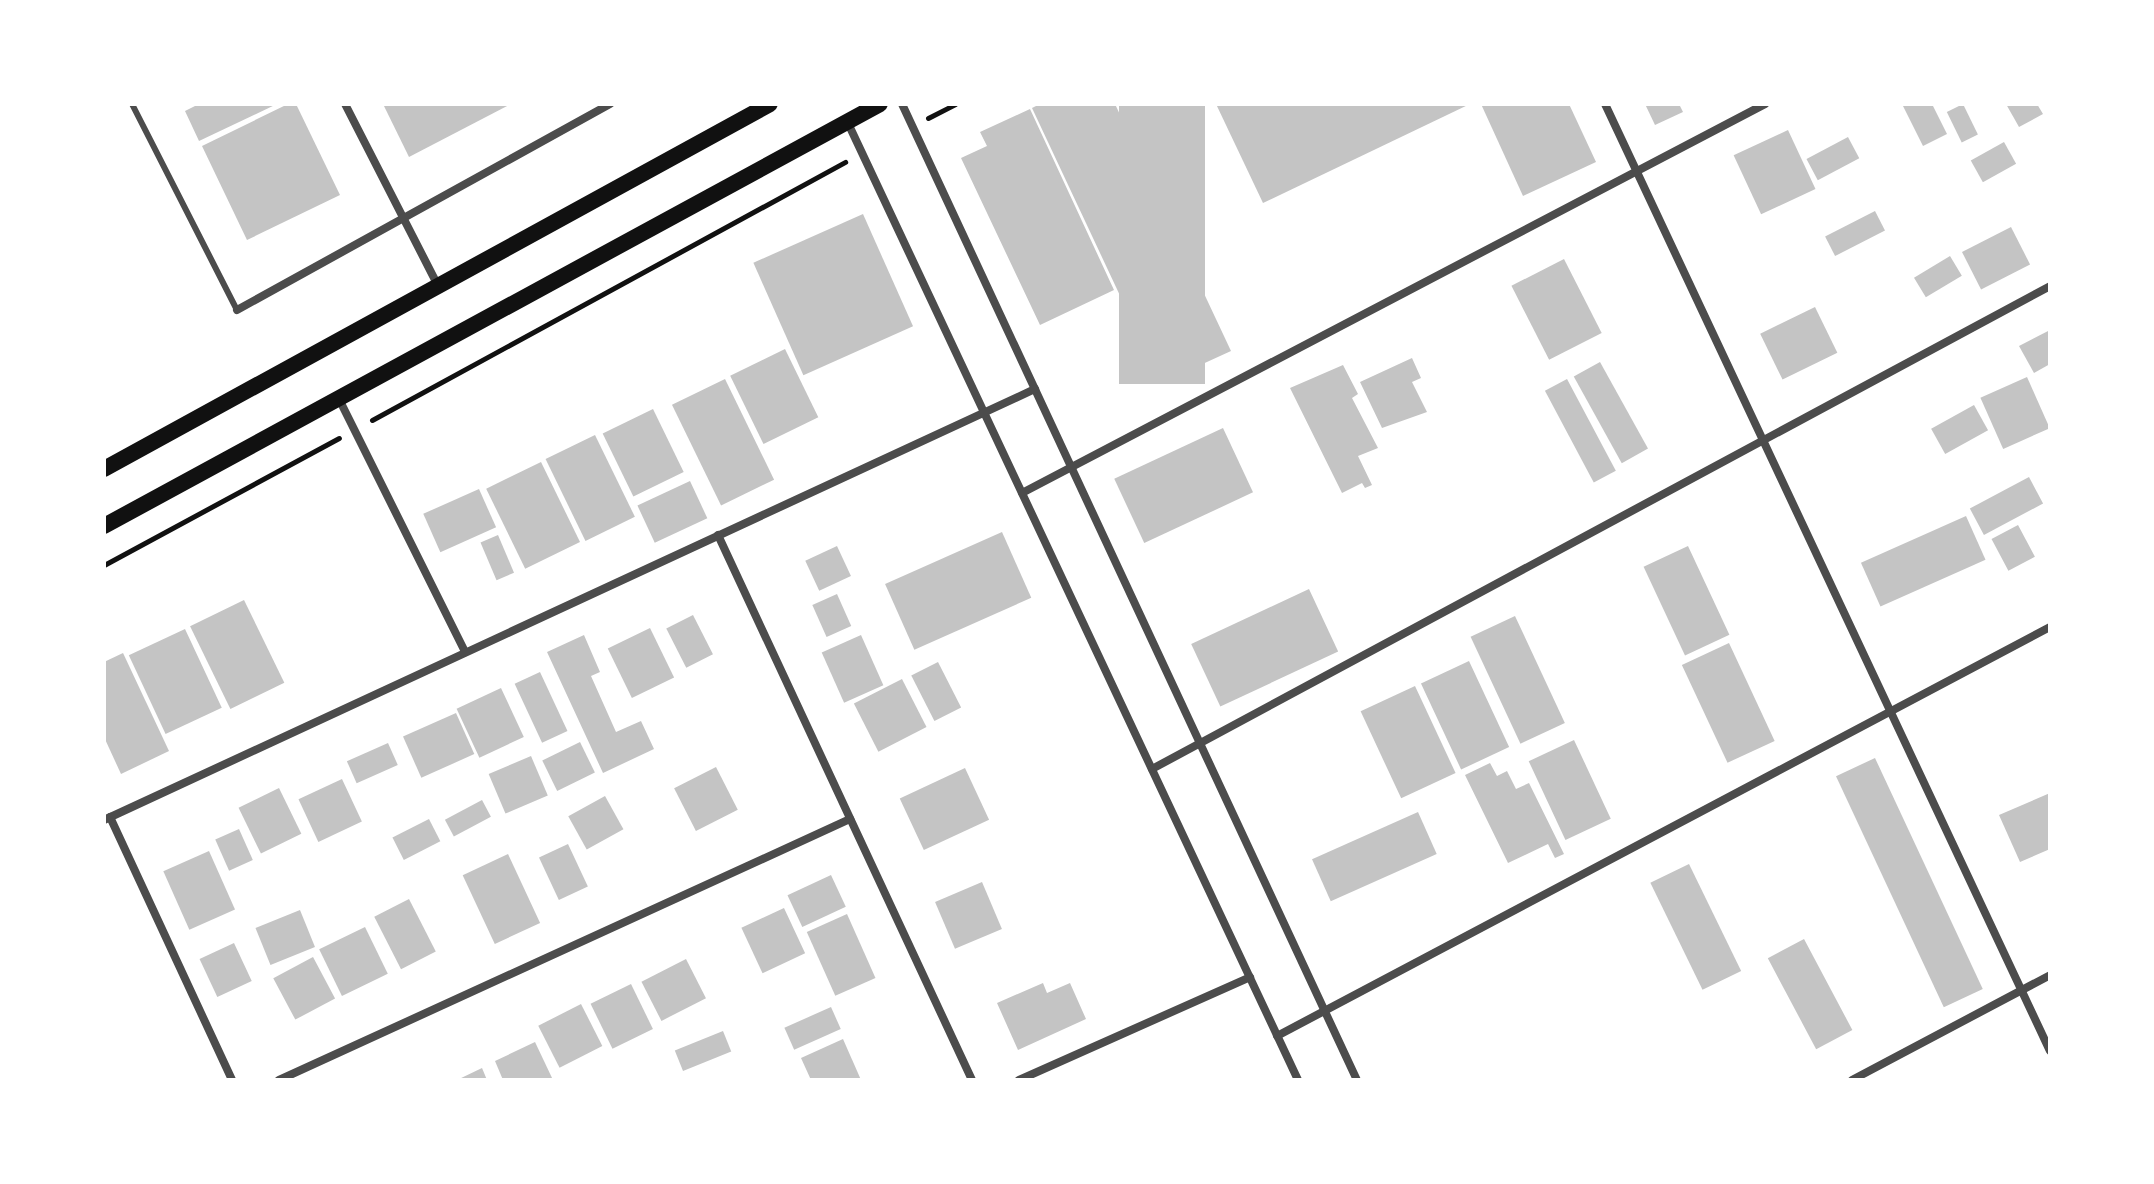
<!DOCTYPE html>
<style>
body{margin:0}
#map{position:relative;width:2154px;height:1184px;overflow:hidden;background:#fff;font-family:"Work Sans",sans-serif}
div>[style]{position:absolute}
[style*='--x']{left:calc(var(--x)*1px);top:calc(var(--y)*1px);width:calc(var(--w)*1px);rotate:calc(var(--a)*1deg)}
.building>*{inset:0;background:#c4c4c4;transform-origin:0 0}
.path>*{height:5px;margin:-2.5px;padding:0 2.5px;transform-origin:2.5px;border-radius:2.5px;background:#111}
.service>*{height:6px;margin:-3px;padding:0 3px;transform-origin:3px;border-radius:3px;background:#4c4c4c}
.minor>*{height:8px;margin:-4px;padding:0 4px;transform-origin:4px;border-radius:4px;background:#4c4c4c}
.secondary>*{height:16px;margin:-8px;padding:0 8px;transform-origin:8px;border-radius:8px;background:#111}
span{translate:-50% -50%;white-space:nowrap;text-align:center;line-height:1.15;-webkit-text-stroke:6px #fff;paint-order:stroke}
.frame{position:absolute;inset:0;border:106px solid #fff;pointer-events:none}
</style>
<div id="map">
<div class="building">
<i style="clip-path:polygon(199px 104px,277px 104px,199px 141px,185px 111px)"></i>
<i style="clip-path:polygon(288px 104px,296px 104px,340px 195px,247px 240px,202px 146px)"></i>
<i style="clip-path:polygon(383px 104px,511px 104px,409px 157px)"></i>
<i style="clip-path:polygon(1040px 104px,1115px 104px,1231px 351px,1161px 383px,1032px 108px)"></i>
<i style="left:1119px;top:104px;width:86px;height:280px"></i>
<i style="clip-path:polygon(1216px 104px,1470px 104px,1263px 203px)"></i>
<i style="clip-path:polygon(1481px 104px,1569px 104px,1596px 162px,1523px 196px)"></i>
<i style="clip-path:polygon(1645px 104px,1679px 104px,1683px 112px,1655px 125px)"></i>
<i style="clip-path:polygon(1932px 104px,1947px 134px,1923px 146px,1903px 106px)"></i>
<i style="left:1963px;top:104px;width:34px;height:18px;rotate:64deg"></i>
<i style="clip-path:polygon(2006px 104px,2037px 104px,2043px 114px,2019px 127px)"></i>
<i style="clip-path:polygon(1030px 109px,1114px 290px,1040px 325px,961px 158px,987px 146px,980px 132px)"></i>
<i style="left:1788px;top:130px;width:65px;height:60px;rotate:65deg"></i>
<i style="left:1848px;top:137px;width:24px;height:47px;rotate:62deg"></i>
<i style="left:2004px;top:142px;width:25px;height:38px;rotate:61deg"></i>
<i style="left:1875px;top:211px;width:22px;height:56px;rotate:63deg"></i>
<i style="left:863px;top:214px;width:123px;height:120px;rotate:66deg"></i>
<i style="left:2011px;top:227px;width:42px;height:55px;rotate:63deg"></i>
<i style="left:1950px;top:256px;width:23px;height:42px;rotate:59deg"></i>
<i style="left:1564px;top:259px;width:83px;height:59px;rotate:63deg"></i>
<i style="left:1815px;top:307px;width:51px;height:61px;rotate:64deg"></i>
<i style="clip-path:polygon(2050px 330px,2050px 364px,2034px 373px,2019px 346px)"></i>
<i style="left:785px;top:349px;width:76px;height:61px;rotate:64deg"></i>
<i style="clip-path:polygon(1412px 358px,1421px 378px,1412px 382px,1427px 412px,1382px 428px,1360px 382px)"></i>
<i style="left:1600px;top:362px;width:99px;height:30px;rotate:61deg"></i>
<i style="clip-path:polygon(1343px 365px,1358px 394px,1352px 398px,1378px 448px,1358px 456px,1372px 485px,1365px 488px,1362px 483px,1342px 493px,1290px 388px)"></i>
<i style="left:2027px;top:377px;width:56px;height:51px;rotate:66deg"></i>
<i style="left:725px;top:379px;width:112px;height:59px;rotate:64deg"></i>
<i style="left:1567px;top:379px;width:104px;height:25px;rotate:62deg"></i>
<i style="left:1974px;top:405px;width:29px;height:49px;rotate:61deg"></i>
<i style="left:653px;top:409px;width:70px;height:56px;rotate:64deg"></i>
<i style="left:1223px;top:428px;width:71px;height:120px;rotate:65deg"></i>
<i style="left:595px;top:435px;width:91px;height:55px;rotate:64deg"></i>
<i style="left:541px;top:462px;width:89px;height:61px;rotate:64deg"></i>
<i style="left:2029px;top:477px;width:30px;height:67px;rotate:62deg"></i>
<i style="left:690px;top:481px;width:41px;height:58px;rotate:65deg"></i>
<i style="left:479px;top:489px;width:42px;height:61px;rotate:66deg"></i>
<i style="left:1966px;top:516px;width:48px;height:115px;rotate:66deg"></i>
<i style="left:2018px;top:525px;width:36px;height:30px;rotate:62deg"></i>
<i style="left:1002px;top:532px;width:72px;height:128px;rotate:66deg"></i>
<i style="left:498px;top:535px;width:41px;height:19px;rotate:67deg"></i>
<i style="left:837px;top:546px;width:33px;height:35px;rotate:65deg"></i>
<i style="left:1688px;top:546px;width:98px;height:49px;rotate:65deg"></i>
<i style="left:1309px;top:589px;width:69px;height:130px;rotate:65deg"></i>
<i style="left:837px;top:594px;width:35px;height:27px;rotate:66deg"></i>
<i style="left:244px;top:600px;width:92px;height:60px;rotate:64deg"></i>
<i style="left:693px;top:615px;width:44px;height:30px;rotate:63deg"></i>
<i style="left:1515px;top:616px;width:118px;height:49px;rotate:65deg"></i>
<i style="left:650px;top:628px;width:55px;height:47px;rotate:64deg"></i>
<i style="left:185px;top:629px;width:87px;height:62px;rotate:65deg"></i>
<i style="clip-path:polygon(584px 635px,600px 672px,591px 676px,616px 732px,641px 721px,654px 749px,603px 773px,547px 652px)"></i>
<i style="left:861px;top:635px;width:55px;height:43px;rotate:66deg"></i>
<i style="left:1729px;top:643px;width:108px;height:52px;rotate:65deg"></i>
<i style="clip-path:polygon(123px 653px,169px 751px,121px 774px,104px 737px,104px 662px)"></i>
<i style="left:1469px;top:661px;width:95px;height:53px;rotate:65deg"></i>
<i style="left:938px;top:662px;width:51px;height:30px;rotate:63deg"></i>
<i style="left:540px;top:672px;width:65px;height:28px;rotate:65deg"></i>
<i style="left:902px;top:679px;width:54px;height:54px;rotate:63deg"></i>
<i style="left:1415px;top:686px;width:96px;height:60px;rotate:65deg"></i>
<i style="left:501px;top:688px;width:54px;height:49px;rotate:65deg"></i>
<i style="left:456px;top:713px;width:45px;height:58px;rotate:66deg"></i>
<i style="left:1574px;top:740px;width:87px;height:50px;rotate:65deg"></i>
<i style="left:580px;top:742px;width:34px;height:42px;rotate:64deg"></i>
<i style="left:388px;top:743px;width:24px;height:45px;rotate:66deg"></i>
<i style="left:531px;top:756px;width:43px;height:46px;rotate:67deg"></i>
<i style="left:1875px;top:758px;width:255px;height:43px;rotate:65deg"></i>
<i style="clip-path:polygon(1490px 763px,1497px 776px,1507px 771px,1516px 789px,1529px 783px,1564px 854px,1555px 858px,1548px 844px,1508px 863px,1465px 775px)"></i>
<i style="left:716px;top:767px;width:48px;height:47px;rotate:63deg"></i>
<i style="left:965px;top:768px;width:57px;height:72px;rotate:65deg"></i>
<i style="left:342px;top:779px;width:47px;height:48px;rotate:65deg"></i>
<i style="left:279px;top:788px;width:51px;height:45px;rotate:64deg"></i>
<i style="clip-path:polygon(2050px 793px,2050px 849px,2020px 862px,1999px 815px)"></i>
<i style="left:605px;top:796px;width:38px;height:42px;rotate:61deg"></i>
<i style="left:482px;top:800px;width:19px;height:42px;rotate:62deg"></i>
<i style="left:1418px;top:812px;width:46px;height:116px;rotate:66deg"></i>
<i style="left:429px;top:819px;width:25px;height:41px;rotate:63deg"></i>
<i style="left:239px;top:829px;width:34px;height:26px;rotate:66deg"></i>
<i style="left:568px;top:844px;width:47px;height:32px;rotate:65deg"></i>
<i style="left:209px;top:851px;width:64px;height:50px;rotate:66deg"></i>
<i style="left:508px;top:854px;width:76px;height:50px;rotate:65deg"></i>
<i style="left:1689px;top:864px;width:119px;height:43px;rotate:64deg"></i>
<i style="left:831px;top:875px;width:35px;height:48px;rotate:65deg"></i>
<i style="left:982px;top:882px;width:51px;height:51px;rotate:67deg"></i>
<i style="left:409px;top:899px;width:59px;height:39px;rotate:63deg"></i>
<i style="left:784px;top:908px;width:50px;height:47px;rotate:65deg"></i>
<i style="left:300px;top:910px;width:40px;height:48px;rotate:68deg"></i>
<i style="left:847px;top:914px;width:70px;height:44px;rotate:66deg"></i>
<i style="left:365px;top:927px;width:52px;height:51px;rotate:64deg"></i>
<i style="left:1804px;top:939px;width:103px;height:41px;rotate:62deg"></i>
<i style="left:234px;top:943px;width:42px;height:38px;rotate:65deg"></i>
<i style="left:313px;top:957px;width:47px;height:45px;rotate:62deg"></i>
<i style="left:686px;top:959px;width:44px;height:50px;rotate:63deg"></i>
<i style="clip-path:polygon(1043px 983px,1047px 993px,1070px 983px,1086px 1019px,1018px 1050px,997px 1003px)"></i>
<i style="left:631px;top:984px;width:50px;height:45px;rotate:64deg"></i>
<i style="left:581px;top:1004px;width:47px;height:48px;rotate:63deg"></i>
<i style="left:831px;top:1007px;width:24px;height:51px;rotate:66deg"></i>
<i style="left:723px;top:1031px;width:22px;height:52px;rotate:68deg"></i>
<i style="clip-path:polygon(843px 1039px,861px 1080px,811px 1080px,801px 1058px)"></i>
<i style="clip-path:polygon(535px 1042px,553px 1080px,503px 1080px,495px 1061px)"></i>
<i style="clip-path:polygon(482px 1068px,487px 1080px,457px 1080px)"></i>
</div>
<div class="path">
<i style="--x:928;--y:118;--w:30;--a:-27"></i>
<i style="--x:372;--y:420;--w:539;--a:-28.61"></i>
<i style="--x:104;--y:565;--w:267;--a:-28.4"></i>
</div>
<div class="service">
<i style="--x:132;--y:104;--w:231;--a:63"></i>
</div>
<div class="minor">
<i style="--x:345;--y:104;--w:204;--a:62.9"></i>
<i style="--x:902;--y:104;--w:1077;--a:65.01"></i>
<i style="--x:1605;--y:104;--w:1046;--a:64.83"></i>
<i style="--x:847;--y:121;--w:1060;--a:64.81"></i>
<i style="--x:237;--y:310;--w:426;--a:-28.9"></i>
<i style="--x:339;--y:399;--w:283;--a:63.5"></i>
<i style="--x:1022;--y:493;--w:839;--a:-27.63"></i>
<i style="--x:718;--y:535;--w:601;--a:65.01"></i>
<i style="--x:1152;--y:769;--w:1020;--a:-28.27"></i>
<i style="--x:110;--y:817;--w:290;--a:65.1"></i>
<i style="--x:104;--y:820;--w:1026;--a:-24.84"></i>
<i style="--x:1277;--y:1036;--w:875;--a:-27.88"></i>
<i style="--x:279;--y:1080;--w:628;--a:-24.56"></i>
<i style="--x:1019;--y:1080;--w:253;--a:-24"></i>
<i style="--x:1852;--y:1080;--w:224;--a:-27.9"></i>
</div>
<div class="secondary">
<i style="--x:104;--y:469;--w:759;--a:-28.72"></i>
<i style="--x:104;--y:526;--w:883;--a:-28.54"></i>
</div>
<div class="frame"></div>
</div>
